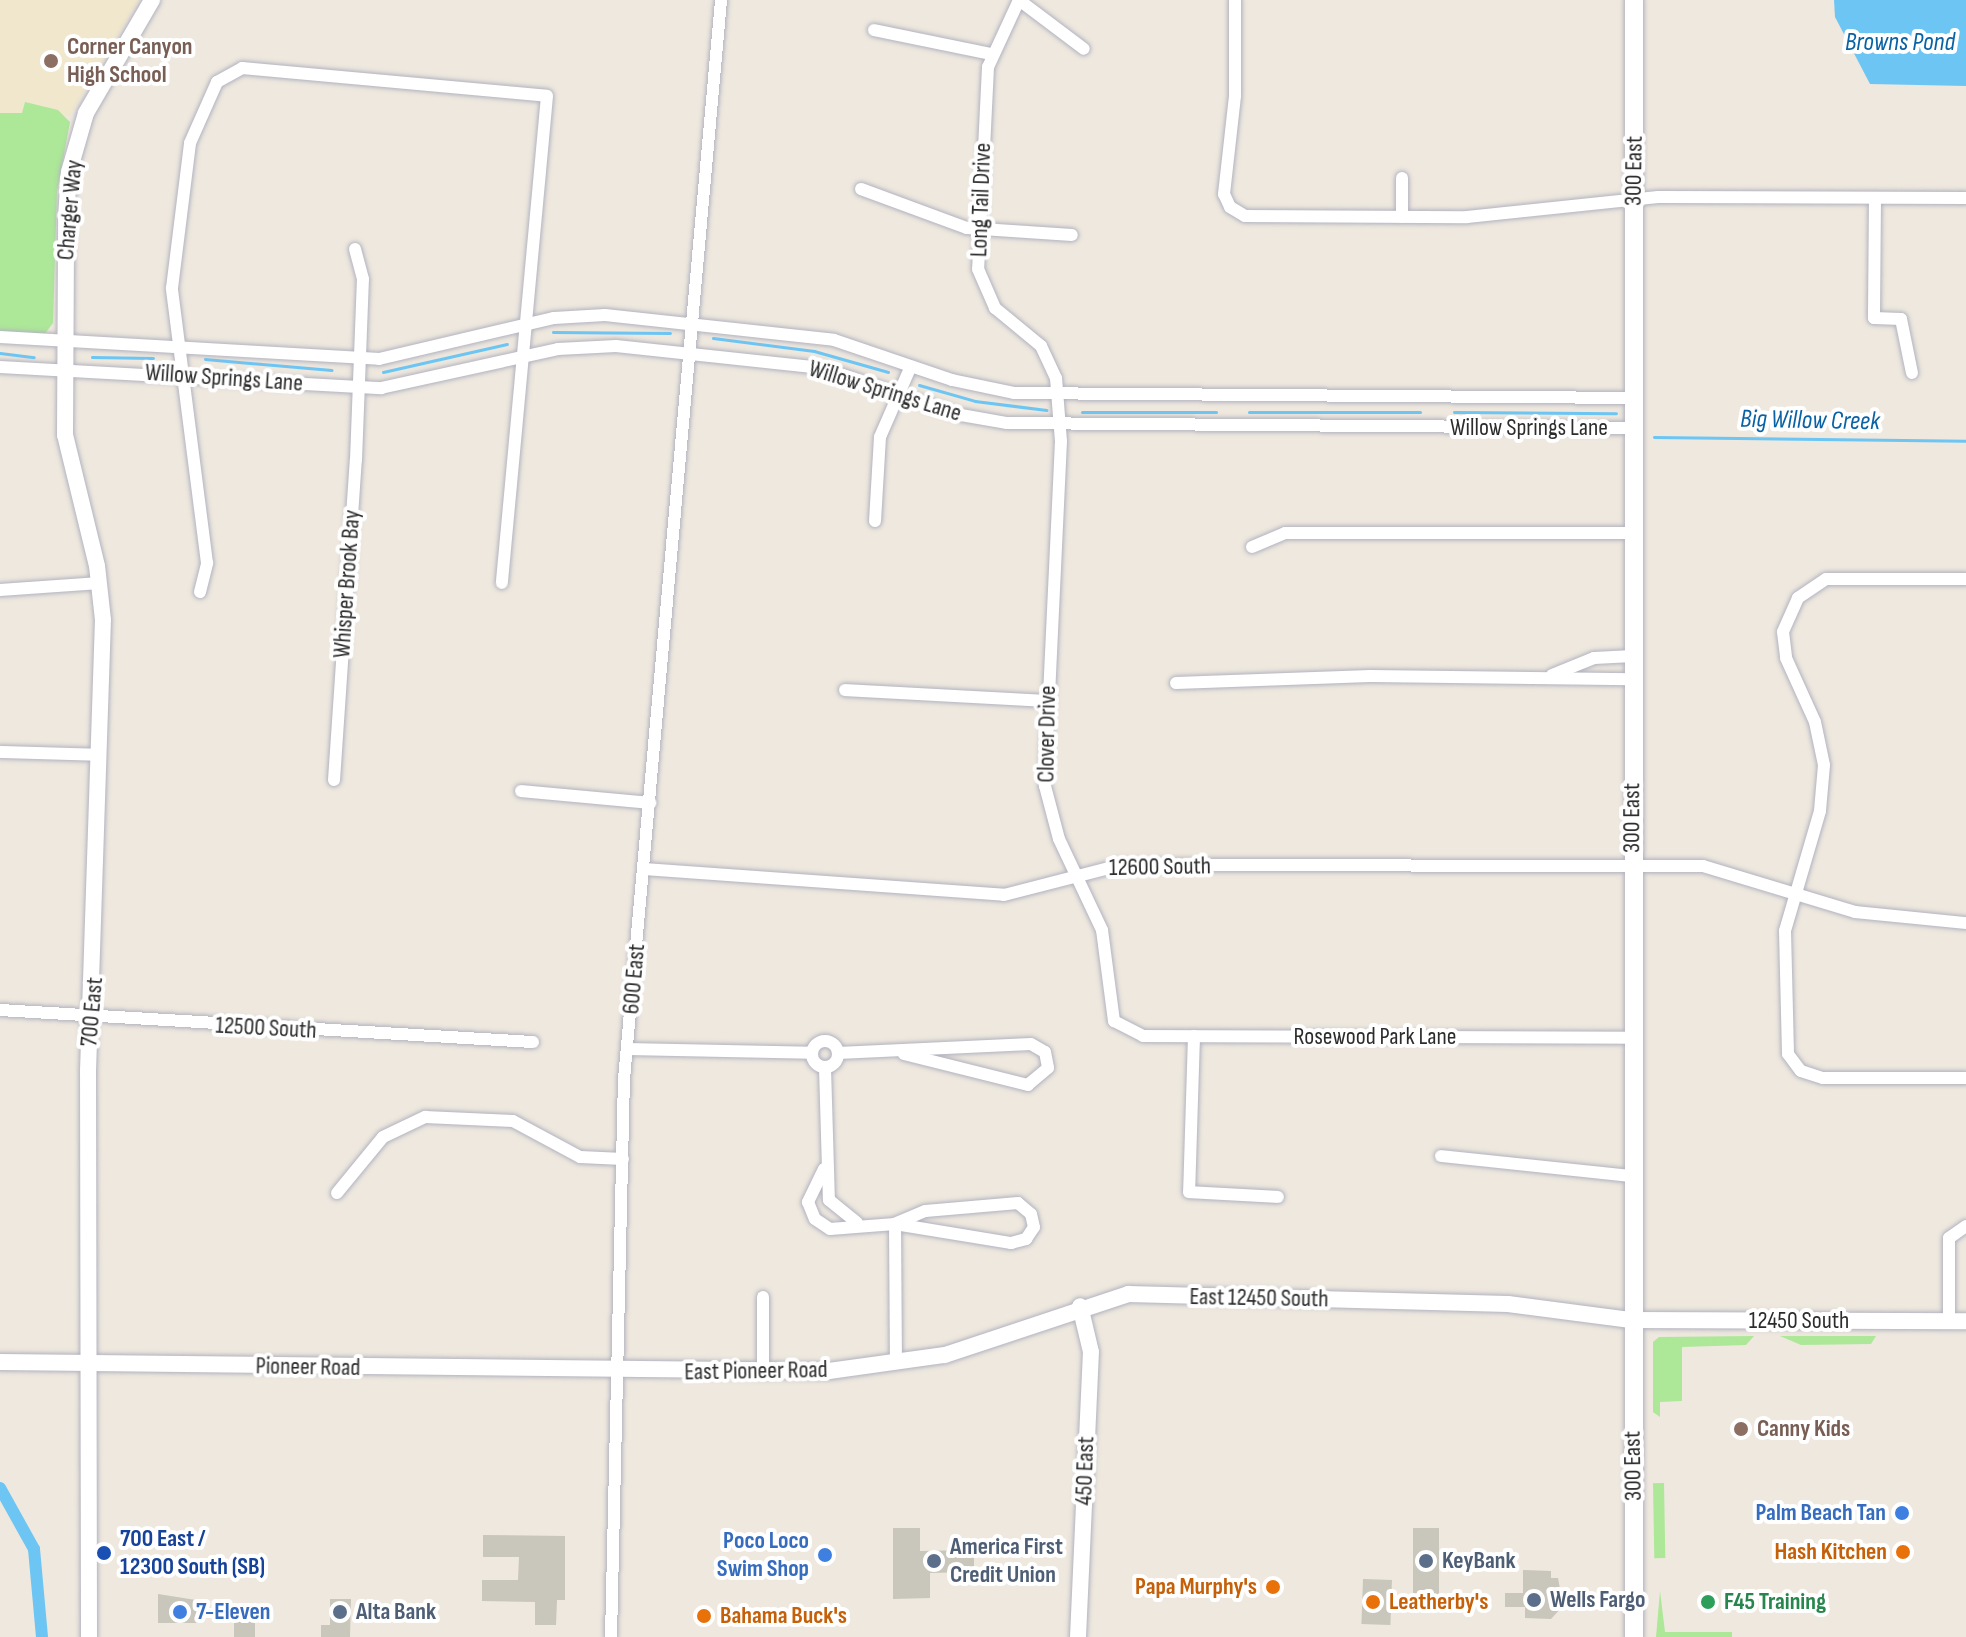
<!DOCTYPE html>
<style>
body{margin:0}
#map{position:relative;width:1966px;height:1637px;overflow:hidden;background:#eee8de;font-family:"Sofia Sans Condensed",sans-serif}
div>[style]{position:absolute}
[style*='--x']{left:calc(var(--x)*1px);top:calc(var(--y)*1px);width:calc(var(--w)*1px);rotate:calc(var(--a)*1deg)}
.education>*{inset:0;background:#f0e7cd}
.green>*{inset:0;background:#ade798;transform-origin:0 0}
.water>*{inset:0;background:#6dc5f4}
.stream>*{height:3px;margin:-1.5px;padding:0 1.5px;transform-origin:1.5px;border-radius:1.5px;background:#6dc5f4}
.canal>*{height:12px;margin:-6px;padding:0 6px;transform-origin:6px;border-radius:6px;background:#6dc5f4}
.building>*{inset:0;background:#c9c6bc;transform-origin:0 0}
.roads{filter:drop-shadow(0 0 2px #b2b3c0) drop-shadow(0 0 2px #b2b3c0)}
.minor>*{height:12px;margin:-6px;padding:0 6px;transform-origin:6px;border-radius:6px;background:#fff}
.minor>.ring{margin:-6px;padding:0;box-sizing:content-box;background:none;border:12px solid #fff;border-radius:50%}
.tertiary>*{height:16px;margin:-8px;padding:0 8px;transform-origin:8px;border-radius:8px;background:#fff}
.secondary>*{height:18px;margin:-9px;padding:0 9px;transform-origin:9px;border-radius:9px;background:#fff}
.dots>*{width:22px;height:22px;translate:-50% -50%;box-sizing:border-box;border:4px solid #fff;border-radius:50%}
span{translate:-50% -50%;white-space:nowrap;text-align:center;line-height:1.15;-webkit-text-stroke:8px #fff;paint-order:stroke}
.education-label{font-size:24px;color:#785e54;font-weight:700}
.left{translate:0 -50%;text-align:left}
.street-label{font-size:24px;color:#2c2c2c}
.shop-label{font-size:24px;color:#366cbe;font-weight:700}
.right{translate:-100% -50%;text-align:right}
.transit-label{font-size:24px;color:#164399;font-weight:700}
.service-label{font-size:24px;color:#4e5e75;font-weight:700}
.food-label{font-size:24px;color:#c56008;font-weight:700}
.leisure-label{font-size:24px;color:#27864d;font-weight:700}
.water-label{font-size:26px;color:#0862a4;font-style:italic}
</style>
<div id="map">
<div class="education">
<i style="clip-path:polygon(0 0,139px 0,69px 117px,25px 102px,22px 113px,0 113px)"></i>
</div>
<div class="green">
<i style="clip-path:polygon(25px 102px,58px 110px,70px 122px,57px 192px,53px 323px,44px 335px,0 332px,0 113px,22px 113px)"></i>
<i style="clip-path:polygon(1754px 1336px,1746px 1345px,1682px 1347px,1682px 1401px,1660px 1402px,1660px 1417px,1653px 1412px,1653px 1342px,1659px 1337px)"></i>
<i style="clip-path:polygon(1780px 1336px,1876px 1336px,1871px 1344px,1801px 1345px)"></i>
<i style="left:1664px;top:1483px;width:75px;height:11px;rotate:89deg"></i>
<i style="clip-path:polygon(1660px 1591px,1665px 1632px,1732px 1632px,1732px 1637px,1656px 1637px)"></i>
</div>
<div class="water">
<i style="clip-path:polygon(1834px 0,1966px 0,1966px 86px,1870px 84px,1835px 17px)"></i>
</div>
<div class="stream">
<i style="--x:553;--y:332;--w:117;--a:0.5"></i>
<i style="--x:713;--y:338;--w:102;--a:7.3"></i>
<i style="--x:814;--y:351;--w:77;--a:15.8"></i>
<i style="--x:0;--y:353;--w:34;--a:7"></i>
<i style="--x:92;--y:357;--w:61;--a:0.9"></i>
<i style="--x:205;--y:359;--w:127;--a:5"></i>
<i style="--x:383;--y:372;--w:127;--a:-12.7"></i>
<i style="--x:919;--y:385;--w:58;--a:15.9"></i>
<i style="--x:975;--y:401;--w:72;--a:7.2"></i>
<i style="--x:1082;--y:412;--w:134;--a:0"></i>
<i style="--x:1249;--y:412;--w:171;--a:0"></i>
<i style="--x:1454;--y:412;--w:162;--a:0.4"></i>
<i style="--x:1654;--y:437;--w:312;--a:0.7"></i>
</div>
<div class="canal">
<i style="--x:0;--y:1488;--w:70;--a:60.9"></i>
<i style="--x:34;--y:1549;--w:88;--a:84.8"></i>
</div>
<div class="building">
<i style="clip-path:polygon(893px 1528px,920px 1528px,920px 1551px,974px 1550px,974px 1572px,930px 1573px,930px 1598px,893px 1599px)"></i>
<i style="left:1413px;top:1528px;width:26px;height:67px"></i>
<i style="clip-path:polygon(483px 1535px,565px 1536px,565px 1600px,557px 1600px,556px 1625px,535px 1625px,535px 1602px,482px 1601px,482px 1580px,518px 1580px,519px 1557px,483px 1557px)"></i>
<i style="clip-path:polygon(1523px 1570px,1551px 1571px,1551px 1578px,1558px 1578px,1563px 1606px,1551px 1619px,1525px 1618px,1525px 1607px,1505px 1607px,1505px 1593px,1523px 1593px)"></i>
<i style="left:1363px;top:1579px;width:29px;height:45px;rotate:2deg"></i>
<i style="clip-path:polygon(158px 1594px,202px 1601px,202px 1623px,158px 1623px)"></i>
<i style="clip-path:polygon(330px 1599px,351px 1599px,350px 1637px,321px 1637px,321px 1625px,330px 1625px)"></i>
<i style="left:234px;top:1614px;width:21px;height:23px"></i>
</div>
<div class="roads">
<div class="minor">
<i style="--x:1019;--y:0;--w:74;--a:114.8"></i>
<i style="--x:988;--y:67;--w:202;--a:92.8"></i>
<i style="--x:978;--y:269;--w:43;--a:66.4"></i>
<i style="--x:995;--y:308;--w:60;--a:39.6"></i>
<i style="--x:1041;--y:346;--w:35;--a:65"></i>
<i style="--x:1056;--y:378;--w:63;--a:85.5"></i>
<i style="--x:1061;--y:441;--w:345;--a:92.7"></i>
<i style="--x:1045;--y:786;--w:55;--a:75.2"></i>
<i style="--x:1059;--y:839;--w:101;--a:64.7"></i>
<i style="--x:1102;--y:930;--w:92;--a:82.5"></i>
<i style="--x:1114;--y:1021;--w:33;--a:27"></i>
<i style="--x:1143;--y:1036;--w:489;--a:0.2"></i>
<i style="--x:1019;--y:0;--w:81;--a:37"></i>
<i style="--x:1235;--y:0;--w:96;--a:90"></i>
<i style="--x:1235;--y:96;--w:99;--a:96.4"></i>
<i style="--x:1224;--y:194;--w:14;--a:65"></i>
<i style="--x:1230;--y:207;--w:17;--a:31"></i>
<i style="--x:1245;--y:216;--w:222;--a:0.3"></i>
<i style="--x:1467;--y:217;--w:192;--a:-6"></i>
<i style="--x:1658;--y:197;--w:308;--a:0.2"></i>
<i style="--x:874;--y:30;--w:119;--a:11.6"></i>
<i style="--x:861;--y:189;--w:113;--a:20.2"></i>
<i style="--x:967;--y:228;--w:105;--a:3.8"></i>
<i style="--x:1875;--y:198;--w:120;--a:90.5"></i>
<i style="--x:1874;--y:318;--w:27;--a:2"></i>
<i style="--x:1901;--y:319;--w:55;--a:78.5"></i>
<i style="--x:1402;--y:217;--w:39;--a:-90"></i>
<i style="--x:0;--y:337;--w:380;--a:3.3"></i>
<i style="--x:379;--y:359;--w:180;--a:-13.2"></i>
<i style="--x:554;--y:318;--w:51;--a:-3.4"></i>
<i style="--x:605;--y:315;--w:230;--a:6.2"></i>
<i style="--x:834;--y:340;--w:125;--a:18.7"></i>
<i style="--x:952;--y:380;--w:63;--a:11.8"></i>
<i style="--x:1014;--y:393;--w:618;--a:0.46"></i>
<i style="--x:0;--y:367;--w:382;--a:3.2"></i>
<i style="--x:381;--y:388;--w:181;--a:-12.4"></i>
<i style="--x:558;--y:349;--w:58;--a:-3"></i>
<i style="--x:616;--y:346;--w:207;--a:6.1"></i>
<i style="--x:822;--y:368;--w:147;--a:18.7"></i>
<i style="--x:961;--y:415;--w:47;--a:9.9"></i>
<i style="--x:1007;--y:423;--w:626;--a:0.46"></i>
<i style="--x:875;--y:521;--w:84;--a:-86.6"></i>
<i style="--x:880;--y:437;--w:77;--a:-66.4"></i>
<i style="--x:1252;--y:547;--w:36;--a:-23"></i>
<i style="--x:1285;--y:533;--w:349;--a:0"></i>
<i style="--x:1966;--y:579;--w:140;--a:180"></i>
<i style="--x:1826;--y:579;--w:34;--a:146"></i>
<i style="--x:1798;--y:598;--w:37;--a:114"></i>
<i style="--x:1783;--y:632;--w:26;--a:83"></i>
<i style="--x:1786;--y:658;--w:70;--a:65.6"></i>
<i style="--x:1815;--y:722;--w:44;--a:78.2"></i>
<i style="--x:1824;--y:765;--w:46;--a:95"></i>
<i style="--x:1820;--y:811;--w:125;--a:106.3"></i>
<i style="--x:1785;--y:931;--w:123;--a:88.6"></i>
<i style="--x:1788;--y:1054;--w:21;--a:53"></i>
<i style="--x:1801;--y:1071;--w:23;--a:18"></i>
<i style="--x:1823;--y:1078;--w:143;--a:0"></i>
<i style="--x:0;--y:590;--w:100;--a:-4"></i>
<i style="--x:200;--y:592;--w:30;--a:-76"></i>
<i style="--x:207;--y:563;--w:277;--a:-97.3"></i>
<i style="--x:172;--y:288;--w:146;--a:-82.9"></i>
<i style="--x:190;--y:143;--w:67;--a:-66.1"></i>
<i style="--x:217;--y:82;--w:29;--a:-29"></i>
<i style="--x:242;--y:68;--w:306;--a:5.2"></i>
<i style="--x:547;--y:96;--w:489;--a:95.3"></i>
<i style="--x:1552;--y:675;--w:45;--a:-22"></i>
<i style="--x:1594;--y:658;--w:39;--a:-3"></i>
<i style="--x:1176;--y:683;--w:194;--a:-2.1"></i>
<i style="--x:1370;--y:676;--w:263;--a:0.7"></i>
<i style="--x:845;--y:690;--w:201;--a:3.1"></i>
<i style="--x:0;--y:752;--w:99;--a:1.7"></i>
<i style="--x:334;--y:780;--w:321;--a:-86.1"></i>
<i style="--x:356;--y:460;--w:181;--a:-87.8"></i>
<i style="--x:363;--y:279;--w:31;--a:-105"></i>
<i style="--x:521;--y:791;--w:130;--a:5.3"></i>
<i style="--x:644;--y:869;--w:361;--a:4.1"></i>
<i style="--x:1004;--y:895;--w:121;--a:-14.4"></i>
<i style="--x:1121;--y:865;--w:582;--a:0.1"></i>
<i style="--x:1703;--y:866;--w:159;--a:16.8"></i>
<i style="--x:1855;--y:912;--w:112;--a:5.7"></i>
<i style="--x:0;--y:1010;--w:534;--a:3.44"></i>
<i style="--x:1194;--y:1036;--w:156;--a:91.8"></i>
<i style="--x:1189;--y:1192;--w:89;--a:3.2"></i>
<i class="ring" style="left:812px;top:1041px;width:14px;height:14px"></i>
<i style="--x:627;--y:1049;--w:184;--a:1.2"></i>
<i style="--x:838;--y:1053;--w:193;--a:-2.7"></i>
<i style="--x:1031;--y:1044;--w:16;--a:30"></i>
<i style="--x:1045;--y:1052;--w:16;--a:79"></i>
<i style="--x:1048;--y:1068;--w:26;--a:140"></i>
<i style="--x:1028;--y:1085;--w:128;--a:-166"></i>
<i style="--x:825;--y:1068;--w:132;--a:88.3"></i>
<i style="--x:829;--y:1200;--w:36;--a:39"></i>
<i style="--x:1441;--y:1156;--w:192;--a:6"></i>
<i style="--x:824;--y:1169;--w:37;--a:116"></i>
<i style="--x:808;--y:1202;--w:18;--a:68"></i>
<i style="--x:815;--y:1219;--w:18;--a:34"></i>
<i style="--x:830;--y:1229;--w:65;--a:-4.4"></i>
<i style="--x:895;--y:1224;--w:118;--a:9.3"></i>
<i style="--x:1011;--y:1243;--w:16;--a:-15"></i>
<i style="--x:1026;--y:1239;--w:14;--a:-56"></i>
<i style="--x:1034;--y:1227;--w:13;--a:-103"></i>
<i style="--x:1031;--y:1214;--w:17;--a:-140"></i>
<i style="--x:1018;--y:1203;--w:93;--a:175.1"></i>
<i style="--x:925;--y:1211;--w:33;--a:157"></i>
<i style="--x:337;--y:1193;--w:72;--a:-50.6"></i>
<i style="--x:383;--y:1137;--w:47;--a:-25.5"></i>
<i style="--x:425;--y:1117;--w:88;--a:2.6"></i>
<i style="--x:513;--y:1121;--w:76;--a:28.2"></i>
<i style="--x:580;--y:1157;--w:43;--a:2.7"></i>
<i style="--x:895;--y:1224;--w:138;--a:89.6"></i>
<i style="--x:763;--y:1297;--w:76;--a:90"></i>
<i style="--x:1949;--y:1321;--w:83;--a:-90"></i>
<i style="--x:1949;--y:1238;--w:21;--a:-35"></i>
<i style="--x:611;--y:1637;--w:558;--a:-88.67"></i>
<i style="--x:624;--y:1079;--w:1083;--a:-84.86"></i>
</div>
<div class="tertiary">
<i style="--x:0;--y:1362;--w:829;--a:0.62"></i>
<i style="--x:829;--y:1371;--w:117;--a:-7.9"></i>
<i style="--x:945;--y:1355;--w:193;--a:-18.4"></i>
<i style="--x:1128;--y:1294;--w:380;--a:1.5"></i>
<i style="--x:1508;--y:1304;--w:124;--a:7.4"></i>
<i style="--x:1631;--y:1320;--w:335;--a:0.2"></i>
<i style="--x:89;--y:1637;--w:566;--a:-90.1"></i>
<i style="--x:88;--y:1071;--w:451;--a:-88.1"></i>
<i style="--x:103;--y:620;--w:54;--a:-96.3"></i>
<i style="--x:97;--y:566;--w:135;--a:-103.7"></i>
<i style="--x:65;--y:435;--w:217;--a:-89.7"></i>
<i style="--x:66;--y:218;--w:46;--a:-86.3"></i>
<i style="--x:69;--y:172;--w:61;--a:-73.9"></i>
<i style="--x:86;--y:113;--w:131;--a:-59.7"></i>
<i style="--x:1078;--y:1637;--w:285;--a:-87.4"></i>
<i style="--x:1091;--y:1352;--w:47;--a:-103.4"></i>
</div>
<div class="secondary">
<i style="--x:1634;--y:1637;--w:1637;--a:-90"></i>
</div>
</div>
<div class="dots">
<i style="left:51px;top:61px;background:#8d6e63"></i>
<i style="left:1741px;top:1429px;background:#8d6e63"></i>
<i style="left:1902px;top:1513px;background:#3f7fe0"></i>
<i style="left:1903px;top:1552px;background:#e8710a"></i>
<i style="left:104px;top:1553px;background:#1a4fb4"></i>
<i style="left:825px;top:1555px;background:#3f7fe0"></i>
<i style="left:934px;top:1561px;background:#5c6f8a"></i>
<i style="left:1426px;top:1561px;background:#5c6f8a"></i>
<i style="left:1273px;top:1587px;background:#e8710a"></i>
<i style="left:1534px;top:1600px;background:#5c6f8a"></i>
<i style="left:1373px;top:1602px;background:#e8710a"></i>
<i style="left:1708px;top:1602px;background:#2e9e5b"></i>
<i style="left:180px;top:1612px;background:#3f7fe0"></i>
<i style="left:340px;top:1612px;background:#5c6f8a"></i>
<i style="left:704px;top:1616px;background:#e8710a"></i>
</div>
<div class="education-label">
<span class="left" style="left:67px;top:61px">Corner Canyon<br>High School</span>
<span class="left" style="left:1757px;top:1429px">Canny Kids</span>
</div>
<div class="street-label">
<span style="left:1634px;top:171px;rotate:-89deg">300 East</span>
<span style="left:981px;top:200px;rotate:-88deg">Long Tail Drive</span>
<span style="left:70px;top:210px;rotate:-85deg">Charger Way</span>
<span style="left:224px;top:378px;rotate:4deg">Willow Springs Lane</span>
<span style="left:885px;top:391px;rotate:17deg">Willow Springs Lane</span>
<span style="left:1529px;top:428px">Willow Springs Lane</span>
<span style="left:347px;top:584px;rotate:-86deg">Whisper Brook Bay</span>
<span style="left:1047px;top:734px;rotate:-89deg">Clover Drive</span>
<span style="left:1632px;top:818px;rotate:-90deg">300 East</span>
<span style="left:1160px;top:867px;rotate:-1deg">12600 South</span>
<span style="left:634px;top:979px;rotate:-85deg">600 East</span>
<span style="left:92px;top:1012px;rotate:-85deg">700 East</span>
<span style="left:266px;top:1028px;rotate:3deg">12500 South</span>
<span style="left:1375px;top:1037px">Rosewood Park Lane</span>
<span style="left:1259px;top:1298px;rotate:1deg">East 12450 South</span>
<span style="left:1799px;top:1321px">12450 South</span>
<span style="left:308px;top:1367px;rotate:1deg">Pioneer Road</span>
<span style="left:756px;top:1371px;rotate:-1deg">East Pioneer Road</span>
<span style="left:1633px;top:1466px;rotate:-91deg">300 East</span>
<span style="left:1085px;top:1471px;rotate:-88deg">450 East</span>
</div>
<div class="shop-label">
<span class="right" style="left:1886px;top:1513px">Palm Beach Tan</span>
<span class="right" style="left:809px;top:1555px">Poco Loco<br>Swim Shop</span>
<span class="left" style="left:196px;top:1612px">7-Eleven</span>
</div>
<div class="transit-label">
<span class="left" style="left:120px;top:1553px">700 East /<br>12300 South (SB)</span>
</div>
<div class="service-label">
<span class="left" style="left:950px;top:1561px">America First<br>Credit Union</span>
<span class="left" style="left:1442px;top:1561px">KeyBank</span>
<span class="left" style="left:1550px;top:1600px">Wells Fargo</span>
<span class="left" style="left:356px;top:1612px">Alta Bank</span>
</div>
<div class="food-label">
<span class="right" style="left:1887px;top:1552px">Hash Kitchen</span>
<span class="right" style="left:1257px;top:1587px">Papa Murphy's</span>
<span class="left" style="left:1389px;top:1602px">Leatherby's</span>
<span class="left" style="left:720px;top:1616px">Bahama Buck's</span>
</div>
<div class="leisure-label">
<span class="left" style="left:1724px;top:1602px">F45 Training</span>
</div>
<div class="water-label">
<span style="left:1900px;top:43px">Browns Pond</span>
<span style="left:1810px;top:421px;rotate:1deg">Big Willow Creek</span>
</div>
</div>
